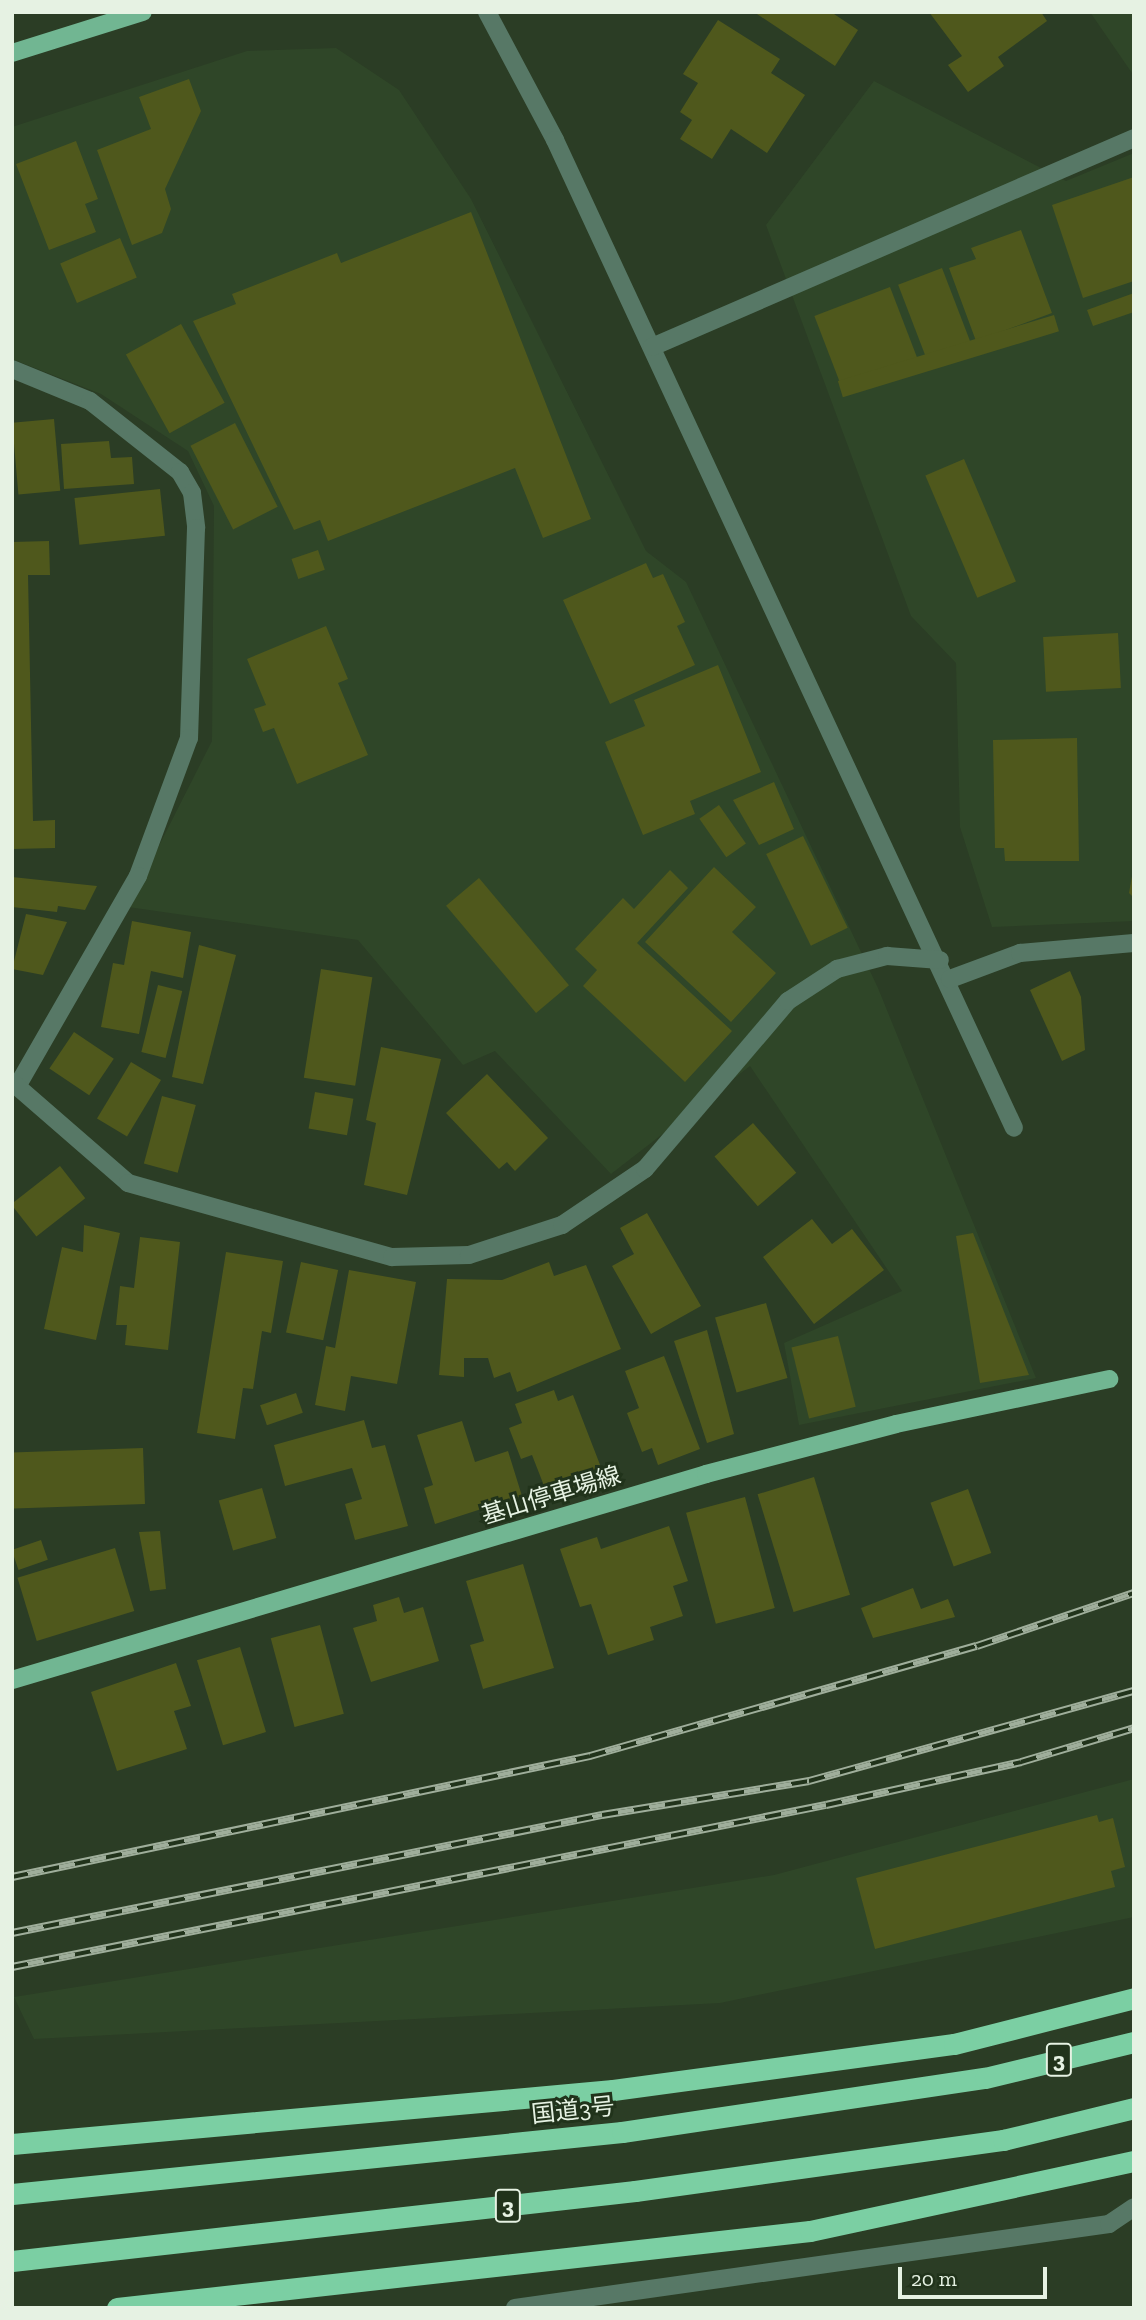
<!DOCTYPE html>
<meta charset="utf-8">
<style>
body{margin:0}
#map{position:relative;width:1146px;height:2320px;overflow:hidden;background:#2b3d25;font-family:"Zilla Slab","Noto Sans JP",serif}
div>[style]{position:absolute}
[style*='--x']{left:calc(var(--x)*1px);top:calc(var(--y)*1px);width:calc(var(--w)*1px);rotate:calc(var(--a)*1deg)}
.built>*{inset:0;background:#2f4628}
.building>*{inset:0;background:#4f581c;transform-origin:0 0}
.minor>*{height:18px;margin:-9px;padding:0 9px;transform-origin:9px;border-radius:9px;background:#577866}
.major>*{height:18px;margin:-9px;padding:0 9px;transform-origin:9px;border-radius:9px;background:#71b692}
.highway>*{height:21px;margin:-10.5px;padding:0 10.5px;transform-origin:10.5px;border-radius:10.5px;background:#7bcfa3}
.rail>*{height:8px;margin-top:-4px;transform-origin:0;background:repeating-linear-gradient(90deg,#21331b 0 16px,#9fae9b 0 32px);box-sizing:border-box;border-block:2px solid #9fae9b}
span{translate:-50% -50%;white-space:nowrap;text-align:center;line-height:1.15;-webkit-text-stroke:6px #21331b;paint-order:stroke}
.shield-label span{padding:2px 5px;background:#21331b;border:2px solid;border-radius:5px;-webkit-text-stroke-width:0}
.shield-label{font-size:23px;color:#e6f2e3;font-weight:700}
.street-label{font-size:24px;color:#e6f2e3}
.frame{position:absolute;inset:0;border:14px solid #e6f2e3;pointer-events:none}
.scale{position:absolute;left:898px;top:2267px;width:149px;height:32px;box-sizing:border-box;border:4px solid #e6f2e3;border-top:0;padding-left:9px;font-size:21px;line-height:24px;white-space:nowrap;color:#e6f2e3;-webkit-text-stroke:5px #21331b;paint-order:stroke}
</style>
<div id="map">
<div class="built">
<i style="clip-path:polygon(1090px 12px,1134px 12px,1134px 76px)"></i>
<i style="clip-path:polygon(336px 48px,399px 90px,471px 199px,646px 551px,686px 582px,878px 988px,1036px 1378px,799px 1425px,784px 1343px,902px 1291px,750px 1066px,611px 1174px,495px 1051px,463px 1065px,358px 940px,128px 907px,212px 741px,214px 506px,188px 451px,101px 394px,12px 359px,12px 127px,247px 51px)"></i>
<i style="clip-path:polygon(874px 81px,1066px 181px,1134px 153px,1134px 921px,992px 927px,960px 827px,956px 663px,911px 616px,766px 225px)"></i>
<i style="clip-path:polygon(1134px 1779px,1134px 1917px,720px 2003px,34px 2039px,14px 1997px,774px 1875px)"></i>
</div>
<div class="building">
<i style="clip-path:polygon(754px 12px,831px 12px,858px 30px,835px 66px)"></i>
<i style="clip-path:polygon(929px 12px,1041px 12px,1047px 21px,998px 57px,1004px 66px,968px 92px,948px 65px,962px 56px)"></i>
<i style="clip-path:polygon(718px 20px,780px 59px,771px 73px,805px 95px,767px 153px,731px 129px,712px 159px,680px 139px,692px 120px,680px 112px,698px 83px,683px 74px)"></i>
<i style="clip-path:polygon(189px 79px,201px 111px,165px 189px,171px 209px,162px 233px,132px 245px,97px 150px,151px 129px,139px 97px)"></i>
<i style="clip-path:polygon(76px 141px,98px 199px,85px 204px,96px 232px,49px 250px,16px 164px)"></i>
<i style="clip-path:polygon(1134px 177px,1134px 281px,1083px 298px,1052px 205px)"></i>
<i style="clip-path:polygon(471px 212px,591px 519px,543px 538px,515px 468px,328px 541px,320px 520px,294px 530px,193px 321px,236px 304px,232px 294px,337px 253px,341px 263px)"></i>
<i style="clip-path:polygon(1021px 230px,1052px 313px,976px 341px,949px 268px,976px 259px,971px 248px)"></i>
<i style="left:120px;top:238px;width:43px;height:65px;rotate:67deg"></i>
<i style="left:942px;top:268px;width:79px;height:47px;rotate:69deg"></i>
<i style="left:890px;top:287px;width:79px;height:81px;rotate:69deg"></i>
<i style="clip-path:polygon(1134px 293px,1134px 312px,1093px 326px,1087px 310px)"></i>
<i style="left:1054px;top:315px;width:17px;height:226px;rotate:73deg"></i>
<i style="left:181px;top:324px;width:90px;height:63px;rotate:61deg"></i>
<i style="left:54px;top:419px;width:72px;height:42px;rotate:85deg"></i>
<i style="left:235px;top:423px;width:94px;height:50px;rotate:63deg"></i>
<i style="clip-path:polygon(109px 441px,111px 458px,132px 457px,134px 484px,64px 489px,61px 444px)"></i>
<i style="left:964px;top:459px;width:133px;height:42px;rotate:67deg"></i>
<i style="left:160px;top:489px;width:47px;height:86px;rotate:84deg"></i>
<i style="clip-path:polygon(49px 541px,50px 575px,28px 575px,33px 821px,55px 820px,55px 848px,12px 849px,12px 542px)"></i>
<i style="left:318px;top:550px;width:21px;height:28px;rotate:71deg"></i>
<i style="clip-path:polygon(646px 563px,653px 578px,663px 574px,685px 622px,677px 626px,695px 665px,610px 704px,563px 600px)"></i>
<i style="clip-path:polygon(326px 626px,348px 679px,338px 683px,368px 755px,297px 784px,274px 728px,263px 732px,254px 709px,266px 705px,247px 659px)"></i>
<i style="left:1118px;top:633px;width:55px;height:75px;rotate:87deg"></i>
<i style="clip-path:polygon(718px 665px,761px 772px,690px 801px,695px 814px,643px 835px,605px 742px,645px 726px,634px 700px)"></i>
<i style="clip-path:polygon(1077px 738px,1079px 861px,1005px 861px,1004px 848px,995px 848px,993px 740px)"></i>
<i style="clip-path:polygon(774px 782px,794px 829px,759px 845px,733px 800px)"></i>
<i style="left:719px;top:805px;width:47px;height:24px;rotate:55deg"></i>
<i style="left:803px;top:836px;width:102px;height:41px;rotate:64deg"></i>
<i style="clip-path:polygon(1134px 865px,1134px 898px,1129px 893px)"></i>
<i style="clip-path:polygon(714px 867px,756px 907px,732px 932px,776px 973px,731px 1022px,645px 942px)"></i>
<i style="clip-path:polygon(670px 870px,688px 888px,637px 943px,732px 1031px,685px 1082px,583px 986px,597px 970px,575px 949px,623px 898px,634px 909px)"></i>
<i style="clip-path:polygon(12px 877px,97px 886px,85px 910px,58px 906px,57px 912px,12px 907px)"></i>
<i style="left:479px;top:878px;width:140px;height:43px;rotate:50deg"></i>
<i style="clip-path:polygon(26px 914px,67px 922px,43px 975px,12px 969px)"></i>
<i style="clip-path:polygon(132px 921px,191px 932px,183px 978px,151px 971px,139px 1034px,101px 1027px,113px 963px,124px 965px)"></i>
<i style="clip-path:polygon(199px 945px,236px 955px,203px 1084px,172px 1077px)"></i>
<i style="left:321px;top:969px;width:52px;height:110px;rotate:9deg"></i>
<i style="clip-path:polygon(1070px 971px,1081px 997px,1085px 1050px,1062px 1061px,1030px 990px)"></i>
<i style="left:158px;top:985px;width:25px;height:69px;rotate:14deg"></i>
<i style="left:74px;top:1032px;width:48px;height:44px;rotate:34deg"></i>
<i style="clip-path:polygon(381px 1047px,441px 1059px,407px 1195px,364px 1185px,376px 1123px,366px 1120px)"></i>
<i style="left:131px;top:1062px;width:35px;height:66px;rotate:31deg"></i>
<i style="clip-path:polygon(487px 1074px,548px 1138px,515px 1171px,507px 1162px,499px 1169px,446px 1113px)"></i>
<i style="left:315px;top:1092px;width:39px;height:37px;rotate:10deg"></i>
<i style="left:162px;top:1096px;width:35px;height:70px;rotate:15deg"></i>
<i style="left:753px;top:1123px;width:66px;height:51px;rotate:49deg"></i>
<i style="left:60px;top:1166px;width:41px;height:62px;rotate:52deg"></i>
<i style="clip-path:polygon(647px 1213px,701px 1306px,651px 1334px,612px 1266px,634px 1254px,620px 1228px)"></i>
<i style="clip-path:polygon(812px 1219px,832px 1244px,852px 1229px,884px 1270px,814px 1324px,763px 1257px)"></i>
<i style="clip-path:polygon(84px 1225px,120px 1233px,96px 1340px,44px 1329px,62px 1247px,83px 1252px)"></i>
<i style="clip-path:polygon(973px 1233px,1029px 1375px,980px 1383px,956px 1236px)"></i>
<i style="clip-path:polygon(140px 1237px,180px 1242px,168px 1350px,125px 1345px,127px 1325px,116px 1325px,120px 1286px,134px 1288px)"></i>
<i style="clip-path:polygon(226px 1252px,283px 1261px,271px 1333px,262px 1331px,253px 1389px,243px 1388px,235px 1439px,197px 1433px)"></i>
<i style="left:301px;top:1262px;width:38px;height:72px;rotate:12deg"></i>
<i style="clip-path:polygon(549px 1262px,554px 1276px,586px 1265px,621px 1349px,517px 1392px,510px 1372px,494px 1378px,488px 1358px,464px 1358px,464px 1377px,439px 1375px,447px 1279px,502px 1280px)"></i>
<i style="clip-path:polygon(349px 1270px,416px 1282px,397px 1384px,351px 1376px,345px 1411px,315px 1405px,326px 1346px,335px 1348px)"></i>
<i style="left:766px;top:1303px;width:78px;height:53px;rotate:74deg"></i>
<i style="clip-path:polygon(707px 1330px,734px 1434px,707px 1443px,674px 1341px)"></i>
<i style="left:838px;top:1336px;width:73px;height:48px;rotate:76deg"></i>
<i style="clip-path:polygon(664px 1356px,700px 1449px,658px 1465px,652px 1448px,642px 1452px,627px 1413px,639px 1408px,625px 1371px)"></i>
<i style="clip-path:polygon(554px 1390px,558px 1401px,573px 1395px,604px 1475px,548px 1496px,532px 1455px,521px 1459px,509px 1428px,522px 1423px,515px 1404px)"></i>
<i style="left:296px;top:1393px;width:21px;height:38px;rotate:71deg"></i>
<i style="clip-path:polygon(364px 1420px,372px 1448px,385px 1445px,408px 1526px,355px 1540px,345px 1504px,362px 1499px,352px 1468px,285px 1486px,274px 1445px)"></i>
<i style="clip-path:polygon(462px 1421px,475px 1462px,508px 1451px,522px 1496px,435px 1524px,424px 1488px,433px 1485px,417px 1435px)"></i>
<i style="left:143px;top:1448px;width:56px;height:131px;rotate:88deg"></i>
<i style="left:814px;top:1477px;width:123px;height:59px;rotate:73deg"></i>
<i style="left:262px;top:1488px;width:52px;height:45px;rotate:74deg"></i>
<i style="left:968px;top:1489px;width:68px;height:40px;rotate:70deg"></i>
<i style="left:745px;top:1497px;width:115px;height:61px;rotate:75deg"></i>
<i style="clip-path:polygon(669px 1526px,688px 1581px,673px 1586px,683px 1616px,650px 1627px,654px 1640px,608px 1655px,591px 1604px,580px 1607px,560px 1549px,597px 1537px,601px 1549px)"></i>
<i style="clip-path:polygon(160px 1531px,166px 1589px,150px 1591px,139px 1532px)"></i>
<i style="left:41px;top:1540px;width:21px;height:31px;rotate:71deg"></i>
<i style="left:115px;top:1548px;width:66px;height:102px;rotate:73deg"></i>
<i style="clip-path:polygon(523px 1564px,554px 1668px,483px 1689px,470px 1645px,484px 1641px,466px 1581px)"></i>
<i style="clip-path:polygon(913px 1588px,921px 1609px,948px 1599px,955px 1617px,873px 1638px,861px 1608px)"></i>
<i style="clip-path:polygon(399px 1597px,404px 1613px,423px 1607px,439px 1661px,371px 1682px,353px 1628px,377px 1621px,373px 1605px)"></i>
<i style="left:320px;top:1625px;width:92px;height:51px;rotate:75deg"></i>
<i style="left:240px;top:1647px;width:89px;height:45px;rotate:73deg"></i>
<i style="clip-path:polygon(176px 1663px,191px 1706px,174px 1711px,187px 1749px,117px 1771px,91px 1692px)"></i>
<i style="clip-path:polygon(1097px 1815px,1099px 1822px,1113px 1818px,1125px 1867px,1111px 1871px,1115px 1887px,875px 1949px,856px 1878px)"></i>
</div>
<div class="minor">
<i style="--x:487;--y:12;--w:145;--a:62"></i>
<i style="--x:555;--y:140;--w:1089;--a:65.08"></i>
<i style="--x:652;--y:347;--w:525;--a:-23.44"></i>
<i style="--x:12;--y:369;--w:84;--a:22.3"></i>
<i style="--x:90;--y:401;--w:115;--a:38.3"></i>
<i style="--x:180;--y:472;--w:24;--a:60"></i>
<i style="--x:192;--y:493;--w:35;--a:83"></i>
<i style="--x:196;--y:528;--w:210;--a:91.9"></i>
<i style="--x:189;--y:738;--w:147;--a:110.3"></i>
<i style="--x:138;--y:876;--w:239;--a:119.9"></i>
<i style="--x:950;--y:979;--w:75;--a:-20.4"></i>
<i style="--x:1020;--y:953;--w:114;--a:-5"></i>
<i style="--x:12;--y:1082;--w:154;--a:41"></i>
<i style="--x:128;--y:1183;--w:274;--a:15.7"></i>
<i style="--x:392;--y:1257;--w:77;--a:-1.5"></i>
<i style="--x:469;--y:1255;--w:98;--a:-17.9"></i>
<i style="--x:562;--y:1225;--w:100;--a:-34"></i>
<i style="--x:645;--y:1169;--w:221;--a:-49.6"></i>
<i style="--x:788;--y:1001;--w:59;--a:-33.1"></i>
<i style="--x:837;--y:969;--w:52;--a:-14.6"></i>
<i style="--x:887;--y:956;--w:53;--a:4.3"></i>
<i style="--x:515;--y:2308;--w:600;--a:-8.05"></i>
<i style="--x:1109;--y:2224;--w:30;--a:-34"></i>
</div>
<div class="major">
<i style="--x:12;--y:53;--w:137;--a:-17.4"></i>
<i style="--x:12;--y:1680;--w:724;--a:-16.53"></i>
<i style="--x:706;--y:1474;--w:196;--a:-14.7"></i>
<i style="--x:896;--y:1424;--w:218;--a:-11.9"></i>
</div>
<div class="highway">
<i style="--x:12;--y:2144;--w:603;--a:-5.13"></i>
<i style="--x:613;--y:2090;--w:344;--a:-7.7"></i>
<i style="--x:954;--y:2044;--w:186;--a:-14.3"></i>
<i style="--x:12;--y:2194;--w:613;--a:-5.8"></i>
<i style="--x:622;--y:2132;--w:367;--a:-8.5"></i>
<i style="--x:985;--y:2078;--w:153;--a:-13.6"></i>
<i style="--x:12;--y:2261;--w:627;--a:-6.41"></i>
<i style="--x:635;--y:2191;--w:372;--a:-7.9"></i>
<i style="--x:1003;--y:2140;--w:135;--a:-13.7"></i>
<i style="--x:117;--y:2308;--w:697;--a:-6.34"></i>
<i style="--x:810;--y:2231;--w:331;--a:-12.2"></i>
</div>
<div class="rail">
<i style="--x:12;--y:1877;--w:591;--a:-11.82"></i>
<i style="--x:590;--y:1756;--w:402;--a:-15.9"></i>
<i style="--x:977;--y:1646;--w:166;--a:-18.7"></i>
<i style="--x:12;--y:1933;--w:602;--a:-11.31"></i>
<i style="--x:602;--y:1815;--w:210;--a:-9.3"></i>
<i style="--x:809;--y:1781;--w:337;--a:-15.5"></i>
<i style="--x:12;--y:1967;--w:830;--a:-11.26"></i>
<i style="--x:826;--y:1805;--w:200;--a:-12.4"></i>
<i style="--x:1021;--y:1762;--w:118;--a:-16.7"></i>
</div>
<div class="shield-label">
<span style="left:1059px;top:2060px">3</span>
<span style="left:508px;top:2206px">3</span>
</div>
<div class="street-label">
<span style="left:551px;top:1495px;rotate:-17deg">基山停車場線</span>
<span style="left:573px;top:2110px;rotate:-6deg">国道3号</span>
</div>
<div class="frame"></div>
<div class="scale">20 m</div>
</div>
